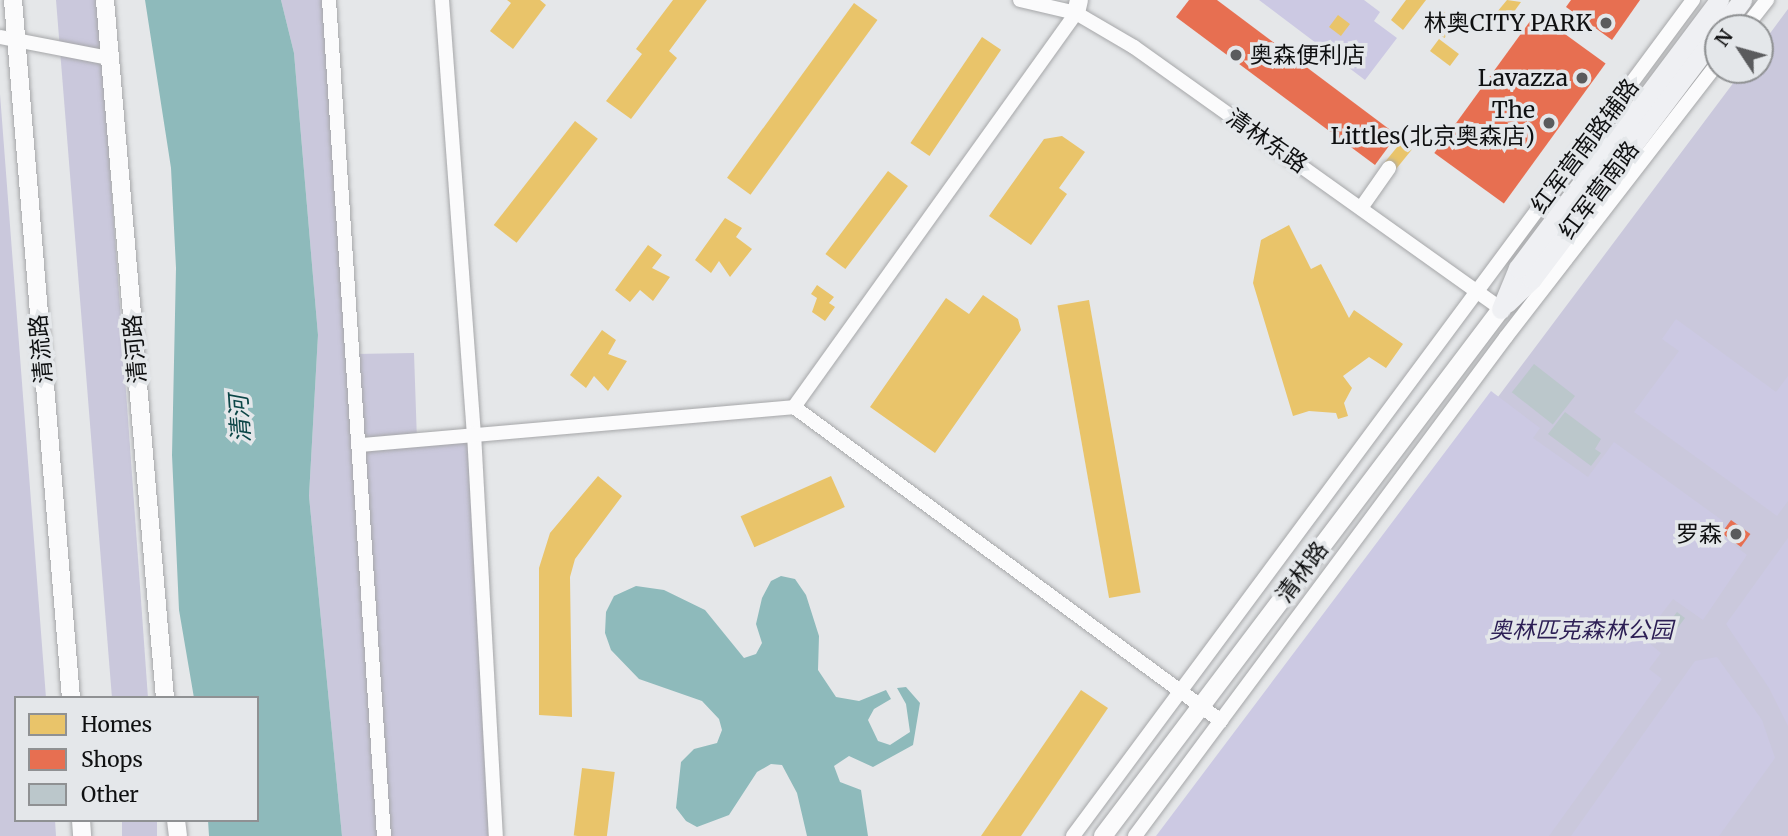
<!DOCTYPE html>
<meta charset="utf-8">
<style>
body{margin:0}
#map{position:relative;width:1788px;height:836px;overflow:hidden;background:#e5e7e9;font-family:Merriweather,"Noto Sans SC",serif}
div>[style]{position:absolute}
[style*='--x']{left:calc(var(--x)*1px);top:calc(var(--y)*1px);width:calc(var(--w)*1px);rotate:calc(var(--a)*1deg)}
.green>*{inset:0;background:#cac8dc;transform-origin:0 0}
.forest>*{inset:0;background:#ccc9e3}
.water>*{inset:0;background:#8ebabb}
.homes>*{inset:0;background:#e9c46a;transform-origin:0 0}
.shops>*{inset:0;background:#e76f51;transform-origin:0 0}
.building>*{inset:0;background:#bbc7cb;transform-origin:0 0}
.roads{filter:drop-shadow(0 0 2px #a6a7a9) drop-shadow(0 0 2px #a6a7a9)}
.minor>*{height:14px;margin:-7px;padding:0 7px;transform-origin:7px;border-radius:7px;background:#fbfbfc}
.tertiary>*{height:18px;margin:-9px;padding:0 9px;transform-origin:9px;border-radius:9px;background:#fbfbfc}
.secondary>*{height:19px;margin:-9.5px;padding:0 9.5px;transform-origin:9.5px;border-radius:9.5px;background:#eff0f3}
.dots>*{width:19px;height:19px;translate:-50% -50%;box-sizing:border-box;border:4px solid #e4e7ea;border-radius:50%}
span{translate:-50% -50%;white-space:nowrap;text-align:center;line-height:1.15;-webkit-text-stroke:7px #e4e7ea;paint-order:stroke}
.poi-label{font-size:23px;color:#0f1011}
.right{translate:-100% -50%;text-align:right}
.left{translate:0 -50%;text-align:left}
.street-label{font-size:23px;color:#0f1011}
.park-label{font-size:23px;color:#2d1f55;font-style:italic}
.water-label{font-size:24px;color:#0c4647;font-style:italic}
.legend{position:absolute;left:14px;top:696px;width:245px;height:126px;box-sizing:border-box;background:#e4e7ea;border:2px solid #8f9193;margin:0;padding:9px 12px;list-style:none;font-size:21px;color:#0f1011}
.legend li{display:flex;align-items:center;gap:14px;height:35px}
.legend b{width:35px;border:2px solid #8f9193}
.north{position:absolute;left:1704px;top:14px;width:70px;height:70px;box-sizing:border-box;background:#e4e7ea;border:2px solid #8f9193;border-radius:50%;rotate:306deg;font-size:19px;font-weight:700;line-height:28px;text-align:center;color:#0f1011}
.north::after{content:'';display:block;margin:auto;width:24px;height:32px;background:#5a5b5d;clip-path:polygon(50% 0,100% 100%,50% 72%,0 100%)}
</style>
<div id="map">
<div class="green">
<i style="clip-path:polygon(56px 0,98px 0,148px 698px,112px 698px)"></i>
<i style="clip-path:polygon(281px 0,329px 0,354px 354px,414px 353px,417px 441px,474px 433px,496px 836px,342px 836px,309px 496px,318px 335px,294px 53px)"></i>
<i style="clip-path:polygon(1788px 9px,1788px 836px,1169px 836px,1743px 70px,1760px 70px,1760px 47px)"></i>
<i style="clip-path:polygon(0 94px,46px 698px,16px 698px,16px 820px,55px 820px,56px 836px,0 836px)"></i>
<i style="left:122px;top:820px;width:35px;height:16px"></i>
</div>
<div class="forest">
<i style="clip-path:polygon(1259px 0,1364px 0,1380px 12px,1374px 21px,1397px 38px,1365px 80px)"></i>
<i style="clip-path:polygon(1676px 319px,1776px 392px,1788px 376px,1788px 501px,1777px 516px,1634px 412px,1679px 351px,1662px 339px)"></i>
<i style="clip-path:polygon(1491px 391px,1540px 428px,1533px 438px,1588px 477px,1614px 442px,1723px 521px,1716px 531px,1747px 555px,1703px 620px,1673px 599px,1643px 638px,1661px 653px,1649px 669px,1662px 679px,1549px 836px,1156px 836px)"></i>
<i style="clip-path:polygon(1788px 538px,1788px 726px,1769px 688px,1726px 624px)"></i>
<i style="clip-path:polygon(1717px 657px,1762px 720px,1775px 758px,1719px 836px,1571px 836px,1695px 661px)"></i>
</div>
<div class="water">
<i style="clip-path:polygon(145px 0,281px 0,294px 53px,318px 335px,309px 496px,342px 836px,209px 836px,208px 820px,257px 820px,257px 698px,194px 698px,179px 610px,172px 455px,176px 268px,171px 168px)"></i>
<i style="clip-path:polygon(781px 576px,795px 579px,806px 595px,819px 636px,818px 670px,836px 697px,859px 701px,886px 690px,891px 699px,874px 709px,868px 720px,878px 741px,890px 745px,910px 732px,906px 704px,897px 688px,906px 687px,920px 703px,913px 745px,873px 767px,849px 756px,834px 766px,840px 782px,861px 790px,868px 836px,807px 836px,797px 793px,782px 765px,771px 764px,757px 772px,729px 815px,697px 827px,686px 821px,676px 808px,681px 762px,694px 749px,717px 743px,722px 730px,719px 719px,702px 701px,639px 679px,611px 650px,605px 633px,606px 612px,614px 596px,636px 586px,664px 590px,705px 610px,744px 658px,756px 654px,762px 643px,756px 624px,762px 598px,771px 581px)"></i>
</div>
<div class="homes">
<i style="clip-path:polygon(507px 0,540px 0,546px 5px,513px 49px,490px 31px,511px 3px)"></i>
<i style="clip-path:polygon(673px 0,707px 0,669px 51px,677px 58px,631px 119px,606px 101px,642px 54px,636px 49px)"></i>
<i style="clip-path:polygon(1406px 0,1426px 0,1403px 30px,1391px 20px)"></i>
<i style="clip-path:polygon(1507px 0,1521px 2px,1508px 20px,1497px 12px)"></i>
<i style="left:854px;top:3px;width:29px;height:216px;rotate:36deg"></i>
<i style="left:1441px;top:10px;width:19px;height:21px;rotate:35deg"></i>
<i style="left:1338px;top:15px;width:15px;height:15px;rotate:37deg"></i>
<i style="left:982px;top:37px;width:23px;height:128px;rotate:34deg"></i>
<i style="left:1439px;top:39px;width:25px;height:15px;rotate:37deg"></i>
<i style="left:575px;top:121px;width:29px;height:132px;rotate:38deg"></i>
<i style="clip-path:polygon(1062px 136px,1085px 152px,1059px 188px,1067px 194px,1031px 245px,989px 216px,1044px 139px)"></i>
<i style="left:1402px;top:141px;width:13px;height:29px;rotate:39deg"></i>
<i style="left:888px;top:171px;width:25px;height:104px;rotate:37deg"></i>
<i style="clip-path:polygon(725px 218px,742px 228px,736px 237px,752px 249px,730px 277px,719px 261px,711px 273px,695px 260px)"></i>
<i style="clip-path:polygon(1289px 225px,1311px 269px,1321px 264px,1349px 318px,1354px 310px,1403px 344px,1386px 368px,1369px 357px,1343px 376px,1352px 388px,1344px 403px,1348px 416px,1338px 419px,1336px 413px,1309px 411px,1293px 416px,1253px 283px,1261px 240px)"></i>
<i style="clip-path:polygon(648px 245px,662px 255px,652px 268px,670px 277px,653px 301px,640px 290px,630px 302px,615px 290px)"></i>
<i style="clip-path:polygon(817px 285px,834px 297px,829px 303px,835px 307px,825px 321px,812px 312px,817px 298px,811px 294px)"></i>
<i style="clip-path:polygon(983px 295px,1018px 319px,1021px 330px,935px 453px,870px 407px,946px 298px,969px 314px)"></i>
<i style="left:1089px;top:300px;width:297px;height:32px;rotate:80deg"></i>
<i style="clip-path:polygon(602px 330px,616px 340px,608px 354px,627px 361px,608px 391px,594px 376px,586px 388px,570px 375px)"></i>
<i style="clip-path:polygon(598px 476px,622px 496px,575px 559px,570px 577px,572px 717px,539px 715px,539px 568px,550px 533px)"></i>
<i style="left:831px;top:476px;width:34px;height:99px;rotate:66deg"></i>
<i style="clip-path:polygon(1081px 690px,1108px 708px,1021px 836px,981px 836px)"></i>
<i style="left:582px;top:768px;width:33px;height:68px;rotate:7deg"></i>
</div>
<div class="shops">
<i style="clip-path:polygon(1189px 0,1217px 0,1397px 135px,1375px 165px,1176px 17px)"></i>
<i style="clip-path:polygon(1571px 0,1640px 0,1612px 40px,1566px 7px)"></i>
<i style="left:1536px;top:13px;width:86px;height:173px;rotate:36deg"></i>
<i style="left:1731px;top:520px;width:24px;height:16px;rotate:36deg"></i>
</div>
<div class="building">
<i style="left:1534px;top:364px;width:52px;height:36px;rotate:38deg"></i>
<i style="clip-path:polygon(1565px 412px,1601px 439px,1595px 449px,1601px 453px,1591px 466px,1548px 434px)"></i>
<i style="left:1677px;top:612px;width:10px;height:29px;rotate:37deg"></i>
</div>
<div class="roads">
<div class="minor">
<i style="--x:329;--y:0;--w:838;--a:86.24"></i>
<i style="--x:442;--y:0;--w:434;--a:85.8"></i>
<i style="--x:474;--y:433;--w:404;--a:86.9"></i>
<i style="--x:1020;--y:0;--w:57;--a:13.1"></i>
<i style="--x:1076;--y:13;--w:67;--a:30.4"></i>
<i style="--x:1134;--y:47;--w:451;--a:35.5"></i>
<i style="--x:1745;--y:28;--w:36;--a:-52"></i>
<i style="--x:0;--y:37;--w:111;--a:10.9"></i>
<i style="--x:1361;--y:208;--w:49;--a:-55"></i>
<i style="--x:794;--y:407;--w:530;--a:36.33"></i>
<i style="--x:361;--y:445;--w:435;--a:-5"></i>
<i style="--x:794;--y:407;--w:485;--a:-54.4"></i>
<i style="--x:1073;--y:836;--w:1041;--a:-53.44"></i>
<i style="--x:1135;--y:836;--w:622;--a:-53.37"></i>
<i style="--x:1506;--y:337;--w:346;--a:-52.3"></i>
</div>
<div class="tertiary">
<i style="--x:13;--y:0;--w:700;--a:85.25"></i>
<i style="--x:105;--y:0;--w:701;--a:85.09"></i>
<i style="--x:1076;--y:13;--w:13;--a:-77"></i>
<i style="--x:81;--y:820;--w:16;--a:86"></i>
<i style="--x:176;--y:820;--w:16;--a:83"></i>
<i style="--x:1103;--y:836;--w:660;--a:-52.94"></i>
</div>
<div class="secondary">
<i style="--x:1721;--y:28;--w:35;--a:-53"></i>
<i style="--x:1507;--y:303;--w:35;--a:-44"></i>
<i style="--x:1532;--y:279;--w:309;--a:-53"></i>
<i style="--x:1501;--y:309;--w:44;--a:-67.5"></i>
<i style="--x:1518;--y:268;--w:335;--a:-53.1"></i>
</div>
</div>
<div class="dots">
<i style="left:1606px;top:23px;background:#5a5b5d"></i>
<i style="left:1236px;top:55px;background:#5a5b5d"></i>
<i style="left:1582px;top:78px;background:#5a5b5d"></i>
<i style="left:1549px;top:123px;background:#5a5b5d"></i>
<i style="left:1736px;top:534px;background:#5a5b5d"></i>
</div>
<div class="poi-label">
<span class="right" style="left:1592px;top:23px">林奥CITY PARK</span>
<span class="left" style="left:1250px;top:55px">奥森便利店</span>
<span class="right" style="left:1568px;top:78px">Lavazza</span>
<span class="right" style="left:1535px;top:123px">The<br>Littles(北京奥森店)</span>
<span class="right" style="left:1722px;top:534px">罗森</span>
</div>
<div class="street-label">
<span style="left:1267px;top:141px;rotate:35deg">清林东路</span>
<span style="left:1585px;top:146px;rotate:-53deg">红军营南路辅路</span>
<span style="left:1599px;top:190px;rotate:-53deg">红军营南路</span>
<span style="left:41px;top:349px;rotate:-95deg">清流路</span>
<span style="left:135px;top:349px;rotate:-95deg">清河路</span>
<span style="left:1302px;top:572px;rotate:-53deg">清林路</span>
</div>
<div class="park-label">
<span style="left:1581px;top:630px">奥林匹克森林公园</span>
</div>
<div class="water-label">
<span style="left:240px;top:419px;rotate:-94deg">清河</span>
</div>
<ul class="legend">
<li><b style="height:19px;background:#e9c46a"></b>Homes</li>
<li><b style="height:19px;background:#e76f51"></b>Shops</li>
<li><b style="height:19px;background:#bbc7cb"></b>Other</li>
</ul>
<div class="north">N</div>
</div>
